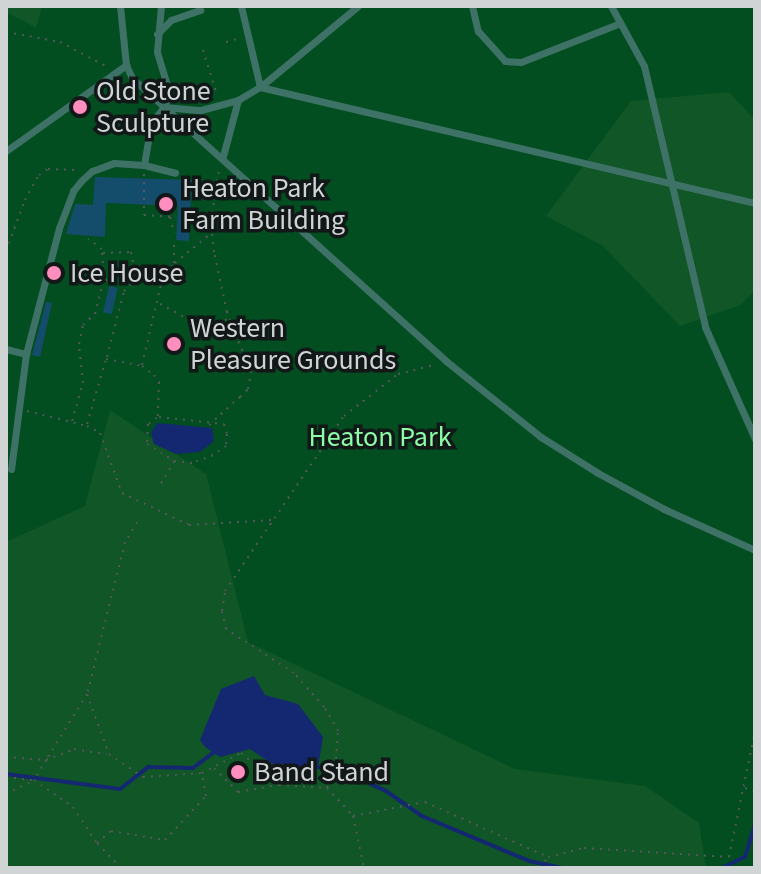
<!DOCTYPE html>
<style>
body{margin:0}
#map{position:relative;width:761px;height:874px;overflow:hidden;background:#1b2021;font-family:"Source Sans 3",sans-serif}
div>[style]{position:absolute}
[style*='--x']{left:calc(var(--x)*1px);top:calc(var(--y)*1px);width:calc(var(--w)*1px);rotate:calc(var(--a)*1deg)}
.green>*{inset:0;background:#034e20;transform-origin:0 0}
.forest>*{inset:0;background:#105627}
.water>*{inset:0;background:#142871}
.stream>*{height:4px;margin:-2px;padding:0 2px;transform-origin:2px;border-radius:2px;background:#142871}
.building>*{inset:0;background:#144d6b;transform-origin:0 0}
.round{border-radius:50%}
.path>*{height:2px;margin-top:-1px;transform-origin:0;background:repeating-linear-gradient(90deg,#535758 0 2px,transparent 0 8px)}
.service>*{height:7px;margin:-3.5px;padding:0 3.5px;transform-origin:3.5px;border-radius:3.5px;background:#3f7267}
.dots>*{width:22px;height:22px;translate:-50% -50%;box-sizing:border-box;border:4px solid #121717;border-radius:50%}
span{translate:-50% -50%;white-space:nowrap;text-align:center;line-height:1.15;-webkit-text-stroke:7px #121717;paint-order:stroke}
.poi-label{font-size:28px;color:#d0d4d4}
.left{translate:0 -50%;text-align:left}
.park-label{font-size:28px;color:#8dfca6}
.frame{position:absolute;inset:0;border:8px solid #d0d4d4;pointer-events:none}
</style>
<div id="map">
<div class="green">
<i style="left:6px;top:6px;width:749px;height:862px"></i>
</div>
<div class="forest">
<i style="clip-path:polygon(6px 6px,42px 6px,36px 28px,6px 12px)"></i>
<i style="clip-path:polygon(729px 92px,755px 120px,755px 290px,740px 305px,680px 326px,603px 246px,546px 216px,631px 101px)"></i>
<i style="clip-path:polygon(110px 410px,206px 474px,248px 642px,515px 769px,645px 786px,699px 823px,706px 868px,6px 868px,6px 542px,85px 506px)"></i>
</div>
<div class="water">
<i style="clip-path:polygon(157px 423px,212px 428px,214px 441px,200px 452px,176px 454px,154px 444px,151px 433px)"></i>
<i style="clip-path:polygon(254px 676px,265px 695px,298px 704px,323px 737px,318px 767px,296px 780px,250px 749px,220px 757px,205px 747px,200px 740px,221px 689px)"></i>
</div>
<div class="stream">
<i style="--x:318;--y:767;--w:26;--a:11"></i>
<i style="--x:344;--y:772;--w:46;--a:24.3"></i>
<i style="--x:386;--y:791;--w:44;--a:34.8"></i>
<i style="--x:422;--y:816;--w:116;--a:22.8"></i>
<i style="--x:529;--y:861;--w:34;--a:12"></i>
<i style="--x:6;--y:774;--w:115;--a:7.5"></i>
<i style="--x:120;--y:789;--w:36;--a:-38"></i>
<i style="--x:148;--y:767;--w:45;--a:1.3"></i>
<i style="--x:193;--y:768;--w:25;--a:-37"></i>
<i style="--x:722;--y:868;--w:25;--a:-26"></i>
<i style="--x:745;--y:857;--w:34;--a:-73"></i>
</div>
<div class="building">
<i style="clip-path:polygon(95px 177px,192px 180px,189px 241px,176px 240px,178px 206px,106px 203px,105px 237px,66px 234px,75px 204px,93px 205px)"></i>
<i style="left:109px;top:286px;width:9px;height:27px;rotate:13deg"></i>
<i style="clip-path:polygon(46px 302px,52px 303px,40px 357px,32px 355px)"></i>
<i class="round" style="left:229px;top:764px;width:18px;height:18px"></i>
</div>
<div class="path">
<i style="--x:6;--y:32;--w:55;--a:10.5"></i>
<i style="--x:60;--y:42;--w:52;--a:27.6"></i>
<i style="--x:226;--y:42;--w:15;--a:-16"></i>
<i style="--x:203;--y:50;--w:47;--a:72.7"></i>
<i style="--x:144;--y:174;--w:41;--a:90"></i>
<i style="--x:144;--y:215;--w:26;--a:4"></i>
<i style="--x:170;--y:217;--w:16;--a:75"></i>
<i style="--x:6;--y:251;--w:54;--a:-69.6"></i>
<i style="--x:25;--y:200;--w:29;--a:-61"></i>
<i style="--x:39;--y:175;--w:11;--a:-34"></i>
<i style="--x:48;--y:169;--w:29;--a:2"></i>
<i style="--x:103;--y:253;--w:28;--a:-2"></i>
<i style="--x:131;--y:252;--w:25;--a:79"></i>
<i style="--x:175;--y:263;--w:45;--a:-39.6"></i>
<i style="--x:105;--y:280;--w:16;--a:15"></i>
<i style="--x:120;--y:284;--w:18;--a:-19"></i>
<i style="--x:137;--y:278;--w:24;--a:24"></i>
<i style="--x:160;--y:304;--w:36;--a:28"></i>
<i style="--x:192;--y:321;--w:25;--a:2"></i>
<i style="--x:217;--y:322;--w:11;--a:-15"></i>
<i style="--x:107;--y:357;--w:68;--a:-75.6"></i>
<i style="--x:124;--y:291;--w:18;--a:-45"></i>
<i style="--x:142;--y:365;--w:79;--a:-76.8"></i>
<i style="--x:160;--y:288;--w:29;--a:-61"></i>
<i style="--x:174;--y:263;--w:22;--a:-90"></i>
<i style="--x:27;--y:411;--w:62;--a:14"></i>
<i style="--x:87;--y:426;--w:15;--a:28"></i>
<i style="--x:100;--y:433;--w:64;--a:69.9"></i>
<i style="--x:122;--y:493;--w:74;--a:25.5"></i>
<i style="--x:189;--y:525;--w:83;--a:-3.4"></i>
<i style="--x:159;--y:417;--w:65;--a:6.1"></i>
<i style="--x:224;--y:424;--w:10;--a:73"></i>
<i style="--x:227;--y:434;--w:12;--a:95"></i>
<i style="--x:226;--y:446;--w:16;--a:145"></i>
<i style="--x:213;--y:455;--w:22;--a:159"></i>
<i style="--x:192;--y:463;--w:18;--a:-174"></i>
<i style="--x:157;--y:418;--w:11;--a:146"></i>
<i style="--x:148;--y:424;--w:20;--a:93"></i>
<i style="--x:147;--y:444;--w:32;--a:32"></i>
<i style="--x:174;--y:461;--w:30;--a:120"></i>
<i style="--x:72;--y:421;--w:40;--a:-74"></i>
<i style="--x:83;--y:383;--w:39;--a:-96"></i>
<i style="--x:79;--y:344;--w:19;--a:-78"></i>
<i style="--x:83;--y:325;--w:16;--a:-43"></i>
<i style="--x:95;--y:314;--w:36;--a:-76"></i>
<i style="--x:104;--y:279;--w:30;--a:-94"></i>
<i style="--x:102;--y:249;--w:17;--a:-144"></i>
<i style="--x:87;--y:424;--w:68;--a:-73.7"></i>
<i style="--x:106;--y:359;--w:37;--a:11"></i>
<i style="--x:142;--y:366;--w:15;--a:37"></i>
<i style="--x:154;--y:375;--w:9;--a:54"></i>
<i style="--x:159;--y:382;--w:35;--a:92"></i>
<i style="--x:209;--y:425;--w:42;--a:-42.1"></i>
<i style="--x:240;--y:397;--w:11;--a:-45"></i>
<i style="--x:248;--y:389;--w:16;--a:-79"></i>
<i style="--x:251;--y:373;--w:66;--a:-111.5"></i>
<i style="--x:227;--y:312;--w:61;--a:-102.2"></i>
<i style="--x:214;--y:252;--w:31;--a:-96"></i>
<i style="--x:211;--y:221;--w:52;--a:-81.1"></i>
<i style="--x:137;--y:522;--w:23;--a:121"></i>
<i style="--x:125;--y:542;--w:157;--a:104"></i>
<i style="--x:87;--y:694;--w:64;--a:69.9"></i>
<i style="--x:109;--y:754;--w:41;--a:34.1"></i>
<i style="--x:143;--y:777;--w:59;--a:-3.9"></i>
<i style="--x:202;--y:773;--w:44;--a:-27.1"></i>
<i style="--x:241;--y:753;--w:50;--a:40.1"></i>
<i style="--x:279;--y:785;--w:48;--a:3.6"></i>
<i style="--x:327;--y:788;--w:38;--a:47"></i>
<i style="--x:353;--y:816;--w:53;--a:78.1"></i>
<i style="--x:87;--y:694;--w:78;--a:121.8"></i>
<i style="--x:46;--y:760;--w:30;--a:-21"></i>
<i style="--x:74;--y:749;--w:33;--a:9"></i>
<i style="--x:6;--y:757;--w:40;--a:4.3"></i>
<i style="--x:46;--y:760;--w:23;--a:121"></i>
<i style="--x:34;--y:780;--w:47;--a:34.7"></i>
<i style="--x:73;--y:807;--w:42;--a:56.7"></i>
<i style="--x:214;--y:768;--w:34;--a:45"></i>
<i style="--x:238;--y:792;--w:40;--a:-10"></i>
<i style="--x:6;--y:777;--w:26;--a:7"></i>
<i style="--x:327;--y:788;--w:30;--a:-73"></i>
<i style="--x:336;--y:759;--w:28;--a:-86"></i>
<i style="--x:338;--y:731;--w:28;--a:-120"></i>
<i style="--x:324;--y:707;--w:45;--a:-131.4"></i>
<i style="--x:294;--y:673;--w:81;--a:-147.1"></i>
<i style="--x:226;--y:629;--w:18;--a:-103"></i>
<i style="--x:222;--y:611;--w:20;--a:-81"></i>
<i style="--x:225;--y:591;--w:212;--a:-55.8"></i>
<i style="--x:344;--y:416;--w:68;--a:-37.9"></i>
<i style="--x:398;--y:374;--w:36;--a:-14"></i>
<i style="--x:745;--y:788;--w:10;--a:17"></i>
<i style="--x:6;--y:794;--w:30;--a:-26"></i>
<i style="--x:353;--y:816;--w:73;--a:-11"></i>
<i style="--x:425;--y:802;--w:135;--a:24.1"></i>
<i style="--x:548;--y:857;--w:37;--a:-14"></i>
<i style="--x:584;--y:848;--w:145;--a:3.6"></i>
<i style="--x:729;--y:857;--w:128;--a:-78.3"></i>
<i style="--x:121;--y:868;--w:35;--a:-134"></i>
<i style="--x:97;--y:843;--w:18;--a:-41"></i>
<i style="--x:111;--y:831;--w:55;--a:9.5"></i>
<i style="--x:165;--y:840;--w:60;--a:-47"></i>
<i style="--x:206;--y:796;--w:22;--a:-100"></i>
<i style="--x:540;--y:868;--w:12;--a:-55"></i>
</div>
<div class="service">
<i style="--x:120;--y:6;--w:59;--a:84.2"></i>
<i style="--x:126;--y:65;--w:14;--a:65"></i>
<i style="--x:132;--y:78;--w:423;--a:42"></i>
<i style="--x:446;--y:361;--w:122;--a:38.7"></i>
<i style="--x:541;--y:437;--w:67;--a:32.3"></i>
<i style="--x:598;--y:473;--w:75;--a:28.6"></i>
<i style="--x:664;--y:509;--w:100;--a:24.3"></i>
<i style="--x:161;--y:6;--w:46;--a:95"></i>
<i style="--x:157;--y:52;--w:42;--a:73.3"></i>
<i style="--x:169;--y:92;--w:16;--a:108"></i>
<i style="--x:358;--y:6;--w:127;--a:140.4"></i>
<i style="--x:260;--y:87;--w:508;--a:13.19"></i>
<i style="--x:472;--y:6;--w:26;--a:77"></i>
<i style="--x:478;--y:31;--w:40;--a:48"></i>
<i style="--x:505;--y:61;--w:16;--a:4"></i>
<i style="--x:521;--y:62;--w:104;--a:-21.4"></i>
<i style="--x:611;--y:6;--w:68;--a:61.2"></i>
<i style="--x:644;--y:66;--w:268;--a:76.8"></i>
<i style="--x:705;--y:327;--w:123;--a:65.9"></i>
<i style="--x:157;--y:34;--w:20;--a:-45"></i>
<i style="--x:171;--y:20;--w:31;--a:-19"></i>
<i style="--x:6;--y:151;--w:148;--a:-35.6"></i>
<i style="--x:223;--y:156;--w:58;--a:-75"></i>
<i style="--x:144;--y:165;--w:43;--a:-80.5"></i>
<i style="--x:151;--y:123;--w:21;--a:-51"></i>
<i style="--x:164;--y:107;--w:37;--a:5"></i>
<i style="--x:201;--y:110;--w:38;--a:-15"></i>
<i style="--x:238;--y:100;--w:26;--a:-31"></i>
<i style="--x:260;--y:87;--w:83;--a:-103.2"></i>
<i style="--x:6;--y:349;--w:21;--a:14"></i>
<i style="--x:26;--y:354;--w:116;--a:97.4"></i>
<i style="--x:26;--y:354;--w:130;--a:-75.3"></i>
<i style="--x:59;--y:228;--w:40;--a:-69"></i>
<i style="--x:73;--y:191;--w:13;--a:-51"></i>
<i style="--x:81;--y:181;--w:15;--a:-42"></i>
<i style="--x:92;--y:171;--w:23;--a:-20"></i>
<i style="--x:114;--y:163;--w:30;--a:4"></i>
<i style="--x:144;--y:165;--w:32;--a:14"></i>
</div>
<div class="dots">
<i style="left:80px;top:107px;background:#fe8ebd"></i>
<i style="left:166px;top:204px;background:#fe8ebd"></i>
<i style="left:54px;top:273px;background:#fe8ebd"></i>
<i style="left:174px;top:344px;background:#fe8ebd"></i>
<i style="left:238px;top:772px;background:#fe8ebd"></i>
</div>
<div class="poi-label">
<span class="left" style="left:96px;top:107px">Old Stone<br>Sculpture</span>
<span class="left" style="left:182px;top:204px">Heaton Park<br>Farm Building</span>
<span class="left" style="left:70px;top:273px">Ice House</span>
<span class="left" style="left:190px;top:344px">Western<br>Pleasure Grounds</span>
<span class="left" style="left:254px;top:772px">Band Stand</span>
</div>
<div class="park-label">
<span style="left:380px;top:437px">Heaton Park</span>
</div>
<div class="frame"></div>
</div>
